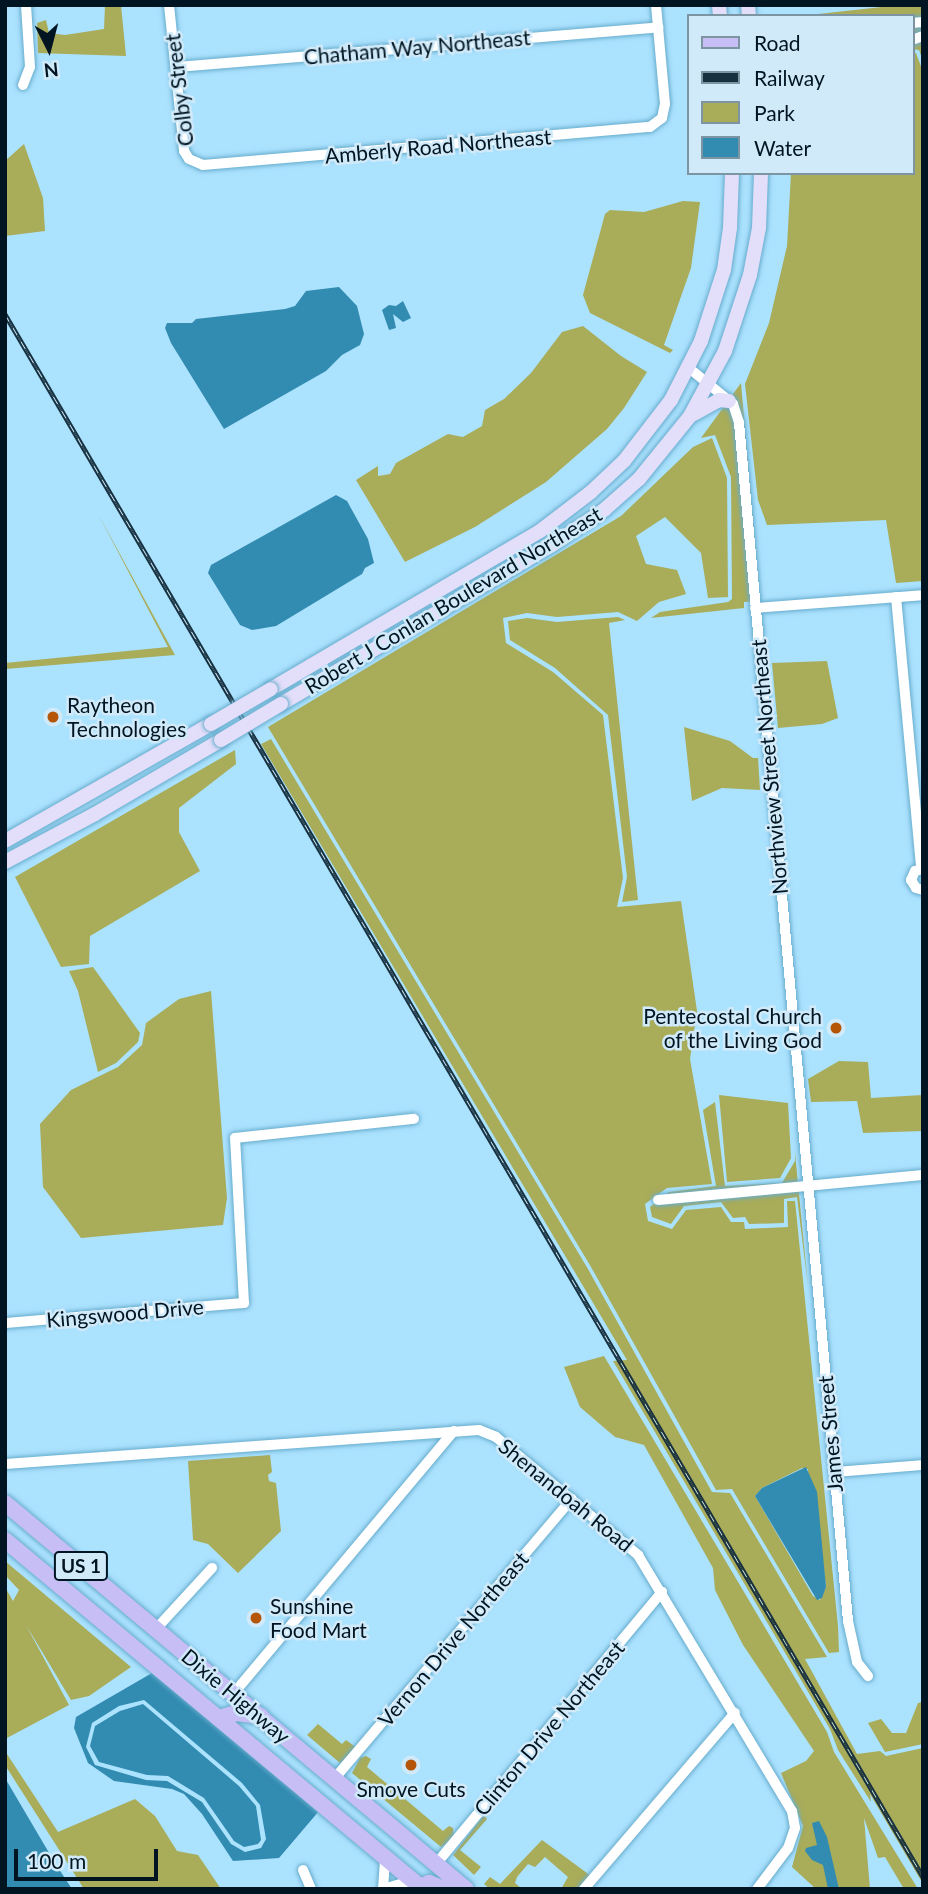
<!DOCTYPE html>
<style>
body{margin:0}
#map{position:relative;width:928px;height:1894px;overflow:hidden;background:#abe2fe;font-family:Lato,sans-serif}
div>[style]{position:absolute}
[style*='--x']{left:calc(var(--x)*1px);top:calc(var(--y)*1px);width:calc(var(--w)*1px);rotate:calc(var(--a)*1deg)}
.green>*{inset:0;background:#a9ac59}
.water>*{inset:0;background:#328bb1}
.roads{filter:drop-shadow(0 0 2px #67accd) drop-shadow(0 0 2px #67accd)}
.minor>*{height:10px;margin:-5px;padding:0 5px;transform-origin:5px;border-radius:5px;background:#fff}
.secondary>*{height:14px;margin:-7px;padding:0 7px;transform-origin:7px;border-radius:7px;background:#e3defa}
.primary>*{height:16px;margin:-8px;padding:0 8px;transform-origin:8px;border-radius:8px;background:#c7bef5}
.rail>*{height:5px;margin-top:-2.5px;transform-origin:0;background:repeating-linear-gradient(90deg,#d0eaf9 0 8px,#183140 0 16px);box-sizing:border-box;border-block:2px solid #183140}
.bridges{filter:drop-shadow(0 0 2px #67accd) drop-shadow(0 0 2px #67accd)}
.secondary-bridge>*{height:14px;margin:-7px;padding:0 7px;transform-origin:7px;border-radius:7px;background:#e3defa}
.dots>*{width:19px;height:19px;translate:-50% -50%;box-sizing:border-box;border:4px solid #d0eaf9;border-radius:50%}
span{translate:-50% -50%;white-space:nowrap;text-align:center;line-height:1.15;-webkit-text-stroke:5px #d0eaf9;paint-order:stroke}
.shield-label span{padding:2px 5px;background:#d0eaf9;border:2px solid;border-radius:5px;-webkit-text-stroke-width:0}
.shield-label{font-size:19px;color:#001421;font-weight:700}
.street-label{font-size:21px;color:#001421}
.poi-label{font-size:21px;color:#001421}
.left{translate:0 -50%;text-align:left}
.right{translate:-100% -50%;text-align:right}
.frame{position:absolute;inset:0;border:7px solid #001421;pointer-events:none}
.legend{position:absolute;left:687px;top:14px;width:228px;height:161px;box-sizing:border-box;background:#d0eaf9;border:2px solid #7d94a3;margin:0;padding:9px 12px;list-style:none;font-size:21px;color:#001421}
.legend li{display:flex;align-items:center;gap:14px;height:35px}
.legend b{width:35px;border:2px solid #7d94a3}
.north{position:absolute;left:14px;top:14px;width:70px;height:70px;-webkit-text-stroke:5px #d0eaf9;paint-order:stroke;rotate:174deg;font-size:19px;font-weight:700;line-height:28px;text-align:center;color:#001421}
.north::after{content:'';display:block;margin:auto;width:24px;height:32px;background:#001421;clip-path:polygon(50% 0,100% 100%,50% 72%,0 100%)}
.scale{position:absolute;left:14px;top:1849px;width:144px;height:32px;box-sizing:border-box;border:4px solid #001421;border-top:0;padding-left:9px;font-size:21px;line-height:24px;white-space:nowrap;color:#001421;-webkit-text-stroke:5px #d0eaf9;paint-order:stroke}
</style>
<div id="map">
<div class="green">
<i style="clip-path:polygon(105px 5px,121px 5px,126px 56px,38px 53px,37px 23px,46px 20px,49px 33px,65px 35px,104px 29px)"></i>
<i style="clip-path:polygon(900px 5px,923px 5px,923px 61px,919px 50px,912px 49px,912px 16px,800px 16px)"></i>
<i style="clip-path:polygon(916px 53px,923px 72px,923px 581px,896px 583px,886px 520px,767px 525px,758px 500px,745px 384px,769px 323px,787px 246px,791px 173px,912px 173px,912px 54px)"></i>
<i style="clip-path:polygon(24px 144px,43px 198px,45px 231px,5px 236px,5px 161px)"></i>
<i style="clip-path:polygon(683px 201px,700px 202px,691px 268px,664px 345px,673px 350px,670px 353px,590px 313px,583px 295px,605px 214px,610px 210px,644px 212px)"></i>
<i style="clip-path:polygon(583px 326px,621px 356px,647px 372px,624px 408px,607px 429px,546px 482px,475px 527px,405px 562px,356px 480px,378px 466px,378px 476px,390px 474px,396px 463px,448px 434px,463px 437px,482px 426px,485px 410px,504px 399px,531px 373px,562px 332px)"></i>
<i style="clip-path:polygon(741px 383px,760px 601px,744px 602px,744px 608px,651px 618px,660px 612px,728px 602px,732px 599px,731px 477px,715px 435px,701px 438px)"></i>
<i style="clip-path:polygon(evenodd,712px 438px,727px 478px,728px 597px,708px 598px,701px 553px,665px 517px,636px 536px,646px 564px,677px 570px,686px 594px,659px 602px,637px 621px,618px 612px,557px 617px,527px 613px,503px 618px,506px 643px,553px 672px,603px 715px,623px 878px,617px 907px,681px 901px,697px 1011px,690px 1059px,712px 1184px,667px 1188px,645px 1204px,648px 1221px,672px 1229px,686px 1210px,721px 1207px,731px 1222px,744px 1222px,745px 1229px,788px 1227px,787px 1201px,795px 1201px,838px 1626px,839px 1652px,829px 1653px,732px 1489px,716px 1490px,591px 1267px,268px 727px,621px 516px,693px 447px,712px 438px,802px 1468px,808px 1469px,808px 1477px,814px 1488px,826px 1587px,820px 1600px,813px 1596px,755px 1496px,762px 1488px,802px 1468px)"></i>
<i style="clip-path:polygon(97px 512px,175px 655px,5px 669px,5px 663px,168px 647px)"></i>
<i style="clip-path:polygon(618px 617px,625px 620px,609px 623px,638px 900px,622px 902px,627px 877px,608px 715px,555px 668px,510px 640px,508px 621px,527px 618px,557px 622px)"></i>
<i style="clip-path:polygon(827px 661px,838px 718px,822px 724px,778px 728px,772px 663px)"></i>
<i style="clip-path:polygon(684px 727px,730px 741px,753px 758px,758px 758px,760px 790px,722px 788px,692px 801px)"></i>
<i style="clip-path:polygon(271px 739px,588px 1269px,712px 1492px,730px 1493px,827px 1657px,805px 1659px,857px 1754px,880px 1751px,886px 1756px,923px 1748px,923px 1884px,870px 1794px,871px 1802px,838px 1750px,830px 1729px,613px 1361px,627px 1360px,261px 744px)"></i>
<i style="clip-path:polygon(235px 750px,236px 764px,179px 808px,179px 832px,200px 871px,90px 936px,89px 964px,61px 967px,15px 877px)"></i>
<i style="clip-path:polygon(93px 967px,140px 1033px,138px 1042px,116px 1063px,98px 1072px,78px 991px,69px 971px)"></i>
<i style="clip-path:polygon(211px 991px,227px 1198px,223px 1225px,81px 1238px,43px 1187px,40px 1124px,71px 1090px,118px 1067px,142px 1045px,146px 1023px,179px 999px)"></i>
<i style="clip-path:polygon(839px 1061px,868px 1062px,871px 1098px,923px 1095px,923px 1131px,863px 1133px,857px 1101px,811px 1102px,808px 1079px)"></i>
<i style="clip-path:polygon(719px 1095px,788px 1103px,791px 1158px,780px 1178px,727px 1182px)"></i>
<i style="clip-path:polygon(715px 1102px,725px 1186px,782px 1183px,795px 1161px,795px 1153px,808px 1286px,797px 1197px,784px 1199px,784px 1223px,749px 1224px,745px 1217px,733px 1218px,721px 1202px,684px 1206px,671px 1224px,652px 1217px,650px 1207px,669px 1192px,716px 1186px,703px 1110px)"></i>
<i style="clip-path:polygon(604px 1356px,827px 1732px,834px 1752px,918px 1889px,904px 1889px,885px 1857px,878px 1858px,864px 1818px,870px 1889px,816px 1889px,792px 1867px,803px 1826px,781px 1773px,806px 1761px,814px 1751px,743px 1645px,715px 1590px,713px 1568px,644px 1445px,615px 1437px,580px 1407px,564px 1367px)"></i>
<i style="clip-path:polygon(270px 1455px,272px 1472px,268px 1475px,269px 1481px,276px 1483px,281px 1531px,238px 1573px,208px 1544px,193px 1540px,188px 1461px)"></i>
<i style="clip-path:polygon(5px 1561px,131px 1667px,89px 1696px,71px 1700px,26px 1625px,69px 1705px,5px 1739px,5px 1587px,13px 1601px,19px 1590px,5px 1575px)"></i>
<i style="clip-path:polygon(923px 1702px,923px 1744px,885px 1752px,868px 1723px,881px 1719px,892px 1733px,906px 1733px,918px 1703px)"></i>
<i style="clip-path:polygon(318px 1724px,342px 1744px,346px 1740px,357px 1748px,340px 1763px,307px 1735px)"></i>
<i style="clip-path:polygon(5px 1751px,58px 1832px,135px 1799px,155px 1816px,177px 1851px,198px 1855px,221px 1889px,84px 1889px,5px 1765px)"></i>
<i style="clip-path:polygon(366px 1756px,371px 1759px,367px 1767px,443px 1831px,449px 1826px,453px 1828px,454px 1837px,441px 1847px,352px 1773px,360px 1758px)"></i>
<i style="clip-path:polygon(484px 1815px,487px 1819px,460px 1850px,481px 1867px,474px 1875px,453px 1855px)"></i>
<i style="clip-path:polygon(542px 1840px,591px 1876px,579px 1889px,561px 1889px,568px 1877px,545px 1857px,535px 1867px,528px 1864px,517px 1877px,515px 1883px,522px 1889px,490px 1889px,484px 1884px,490px 1877px,500px 1884px)"></i>
</div>
<div class="water">
<i style="clip-path:polygon(339px 287px,357px 306px,364px 334px,360px 345px,342px 355px,326px 371px,224px 429px,171px 343px,165px 328px,167px 323px,192px 323px,196px 319px,285px 309px,295px 306px,306px 291px)"></i>
<i style="clip-path:polygon(403px 301px,411px 318px,403px 322px,393px 314px,396px 328px,389px 330px,382px 310px,389px 305px,396px 306px)"></i>
<i style="clip-path:polygon(336px 495px,347px 501px,368px 539px,374px 563px,365px 568px,362px 574px,276px 626px,252px 630px,240px 625px,208px 573px,211px 565px)"></i>
<i style="clip-path:polygon(806px 1467px,817px 1492px,826px 1587px,822px 1598px,817px 1600px,755px 1496px,762px 1488px)"></i>
<i style="clip-path:polygon(evenodd,152px 1673px,319px 1811px,279px 1858px,233px 1861px,202px 1814px,184px 1794px,172px 1789px,114px 1781px,88px 1763px,74px 1728px,76px 1717px,152px 1673px,144px 1700px,242px 1783px,260px 1805px,266px 1839px,261px 1848px,245px 1852px,231px 1844px,202px 1802px,167px 1781px,146px 1780px,95px 1765px,86px 1747px,92px 1723px,119px 1706px,144px 1700px)"></i>
<i style="clip-path:polygon(143px 1704px,239px 1786px,256px 1806px,261px 1840px,258px 1844px,244px 1847px,234px 1841px,204px 1798px,168px 1776px,147px 1775px,99px 1762px,90px 1746px,95px 1726px,120px 1711px)"></i>
<i style="clip-path:polygon(5px 1778px,55px 1863px,72px 1889px,5px 1889px)"></i>
<i style="clip-path:polygon(819px 1821px,827px 1837px,839px 1889px,828px 1889px,823px 1865px,812px 1860px,805px 1851px,806px 1848px,817px 1845px,812px 1823px)"></i>
</div>
<div class="roads">
<div class="minor">
<i style="--x:169;--y:5;--w:147;--a:84.1"></i>
<i style="--x:184;--y:151;--w:9;--a:58"></i>
<i style="--x:189;--y:159;--w:15;--a:23"></i>
<i style="--x:203;--y:165;--w:449;--a:-4.9"></i>
<i style="--x:650;--y:127;--w:15;--a:-37"></i>
<i style="--x:662;--y:118;--w:14;--a:-78"></i>
<i style="--x:665;--y:104;--w:99;--a:-95.2"></i>
<i style="--x:912;--y:23;--w:11;--a:-5"></i>
<i style="--x:912;--y:40;--w:12;--a:-20"></i>
<i style="--x:176;--y:67;--w:484;--a:-4.7"></i>
<i style="--x:23;--y:85;--w:19;--a:-69"></i>
<i style="--x:30;--y:67;--w:62;--a:-93.7"></i>
<i style="--x:689;--y:368;--w:57;--a:39.3"></i>
<i style="--x:733;--y:404;--w:20;--a:72"></i>
<i style="--x:739;--y:423;--w:1203;--a:84.8"></i>
<i style="--x:848;--y:1621;--w:42;--a:77.6"></i>
<i style="--x:857;--y:1662;--w:18;--a:52"></i>
<i style="--x:896;--y:597;--w:273;--a:84.7"></i>
<i style="--x:755;--y:608;--w:169;--a:-4.4"></i>
<i style="--x:923;--y:869;--w:8;--a:166"></i>
<i style="--x:915;--y:871;--w:10;--a:114"></i>
<i style="--x:911;--y:880;--w:9;--a:58"></i>
<i style="--x:916;--y:888;--w:7;--a:16"></i>
<i style="--x:658;--y:1200;--w:266;--a:-5.4"></i>
<i style="--x:5;--y:1323;--w:240;--a:-4.8"></i>
<i style="--x:244;--y:1303;--w:165;--a:-93.1"></i>
<i style="--x:235;--y:1138;--w:180;--a:-6.1"></i>
<i style="--x:5;--y:1464;--w:475;--a:-4.1"></i>
<i style="--x:479;--y:1430;--w:18;--a:22"></i>
<i style="--x:496;--y:1437;--w:185;--a:39.7"></i>
<i style="--x:638;--y:1555;--w:299;--a:59"></i>
<i style="--x:792;--y:1811;--w:17;--a:80"></i>
<i style="--x:795;--y:1828;--w:21;--a:109"></i>
<i style="--x:788;--y:1848;--w:51;--a:127.1"></i>
<i style="--x:834;--y:1472;--w:89;--a:-4.5"></i>
<i style="--x:156;--y:1629;--w:83;--a:-47.4"></i>
<i style="--x:234;--y:1693;--w:342;--a:-50"></i>
<i style="--x:335;--y:1778;--w:366;--a:-49.7"></i>
<i style="--x:436;--y:1864;--w:354;--a:-50.3"></i>
<i style="--x:303;--y:1870;--w:21;--a:67"></i>
<i style="--x:383;--y:1889;--w:32;--a:-86"></i>
<i style="--x:383;--y:1889;--w:32;--a:-16"></i>
<i style="--x:584;--y:1889;--w:232;--a:-49.4"></i>
</div>
<div class="secondary">
<i style="--x:719;--y:5;--w:11;--a:85"></i>
<i style="--x:748;--y:5;--w:11;--a:85"></i>
<i style="--x:694;--y:414;--w:29;--a:-29"></i>
<i style="--x:719;--y:400;--w:10;--a:6"></i>
<i style="--x:271;--y:689;--w:312;--a:-30.4"></i>
<i style="--x:540;--y:531;--w:64;--a:-37.4"></i>
<i style="--x:591;--y:492;--w:45;--a:-43.2"></i>
<i style="--x:624;--y:461;--w:77;--a:-52.4"></i>
<i style="--x:671;--y:400;--w:66;--a:-63"></i>
<i style="--x:701;--y:341;--w:75;--a:-72.1"></i>
<i style="--x:724;--y:270;--w:42;--a:-81.9"></i>
<i style="--x:730;--y:228;--w:55;--a:-87.9"></i>
<i style="--x:281;--y:704;--w:314;--a:-30.4"></i>
<i style="--x:552;--y:545;--w:63;--a:-33.9"></i>
<i style="--x:604;--y:510;--w:47;--a:-41.5"></i>
<i style="--x:639;--y:479;--w:81;--a:-51"></i>
<i style="--x:690;--y:416;--w:74;--a:-61.7"></i>
<i style="--x:725;--y:351;--w:80;--a:-71.8"></i>
<i style="--x:750;--y:275;--w:48;--a:-79.2"></i>
<i style="--x:759;--y:228;--w:55;--a:-87.9"></i>
<i style="--x:5;--y:841;--w:237;--a:-29.6"></i>
<i style="--x:5;--y:862;--w:102;--a:-28.1"></i>
<i style="--x:95;--y:814;--w:146;--a:-30.4"></i>
</div>
<div class="primary">
<i style="--x:5;--y:1503;--w:601;--a:39.94"></i>
<i style="--x:5;--y:1540;--w:545;--a:39.86"></i>
<i style="--x:219;--y:1718;--w:18;--a:-16"></i>
<i style="--x:236;--y:1713;--w:25;--a:7"></i>
<i style="--x:421;--y:1887;--w:9;--a:-27"></i>
<i style="--x:429;--y:1883;--w:16;--a:22"></i>
</div>
</div>
<div class="rail">
<i style="--x:5;--y:314;--w:1813;--a:59.57"></i>
</div>
<div class="bridges">
<div class="secondary-bridge">
<i style="--x:211;--y:724;--w:69;--a:-30.3"></i>
<i style="--x:221;--y:740;--w:70;--a:-31"></i>
</div>
</div>
<div class="dots">
<i style="left:53px;top:717px;background:#b45507"></i>
<i style="left:836px;top:1028px;background:#b45507"></i>
<i style="left:256px;top:1618px;background:#b45507"></i>
<i style="left:411px;top:1765px;background:#b45507"></i>
</div>
<div class="shield-label">
<span style="left:81px;top:1566px">US 1</span>
</div>
<div class="street-label">
<span style="left:417px;top:47px;rotate:-5deg">Chatham Way Northeast</span>
<span style="left:179px;top:90px;rotate:-97deg">Colby Street</span>
<span style="left:438px;top:146px;rotate:-5deg">Amberly Road Northeast</span>
<span style="left:453px;top:600px;rotate:-31deg">Robert J Conlan Boulevard Northeast</span>
<span style="left:769px;top:767px;rotate:-95deg">Northview Street Northeast</span>
<span style="left:125px;top:1313px;rotate:-5deg">Kingswood Drive</span>
<span style="left:830px;top:1434px;rotate:-95deg">James Street</span>
<span style="left:566px;top:1495px;rotate:39deg">Shenandoah Road</span>
<span style="left:453px;top:1639px;rotate:-50deg">Vernon Drive Northeast</span>
<span style="left:236px;top:1696px;rotate:40deg">Dixie Highway</span>
<span style="left:549px;top:1728px;rotate:-50deg">Clinton Drive Northeast</span>
</div>
<div class="poi-label">
<span class="left" style="left:67px;top:717px">Raytheon<br>Technologies</span>
<span class="right" style="left:822px;top:1028px">Pentecostal Church<br>of the Living God</span>
<span class="left" style="left:270px;top:1618px">Sunshine<br>Food Mart</span>
<span style="left:411px;top:1789px">Smove Cuts</span>
</div>
<div class="frame"></div>
<ul class="legend">
<li><b style="height:9px;background:#c7bef5"></b>Road</li>
<li><b style="height:9px;background:#183140"></b>Railway</li>
<li><b style="height:19px;background:#a9ac59"></b>Park</li>
<li><b style="height:19px;background:#328bb1"></b>Water</li>
</ul>
<div class="north">N</div>
<div class="scale">100 m</div>
</div>
